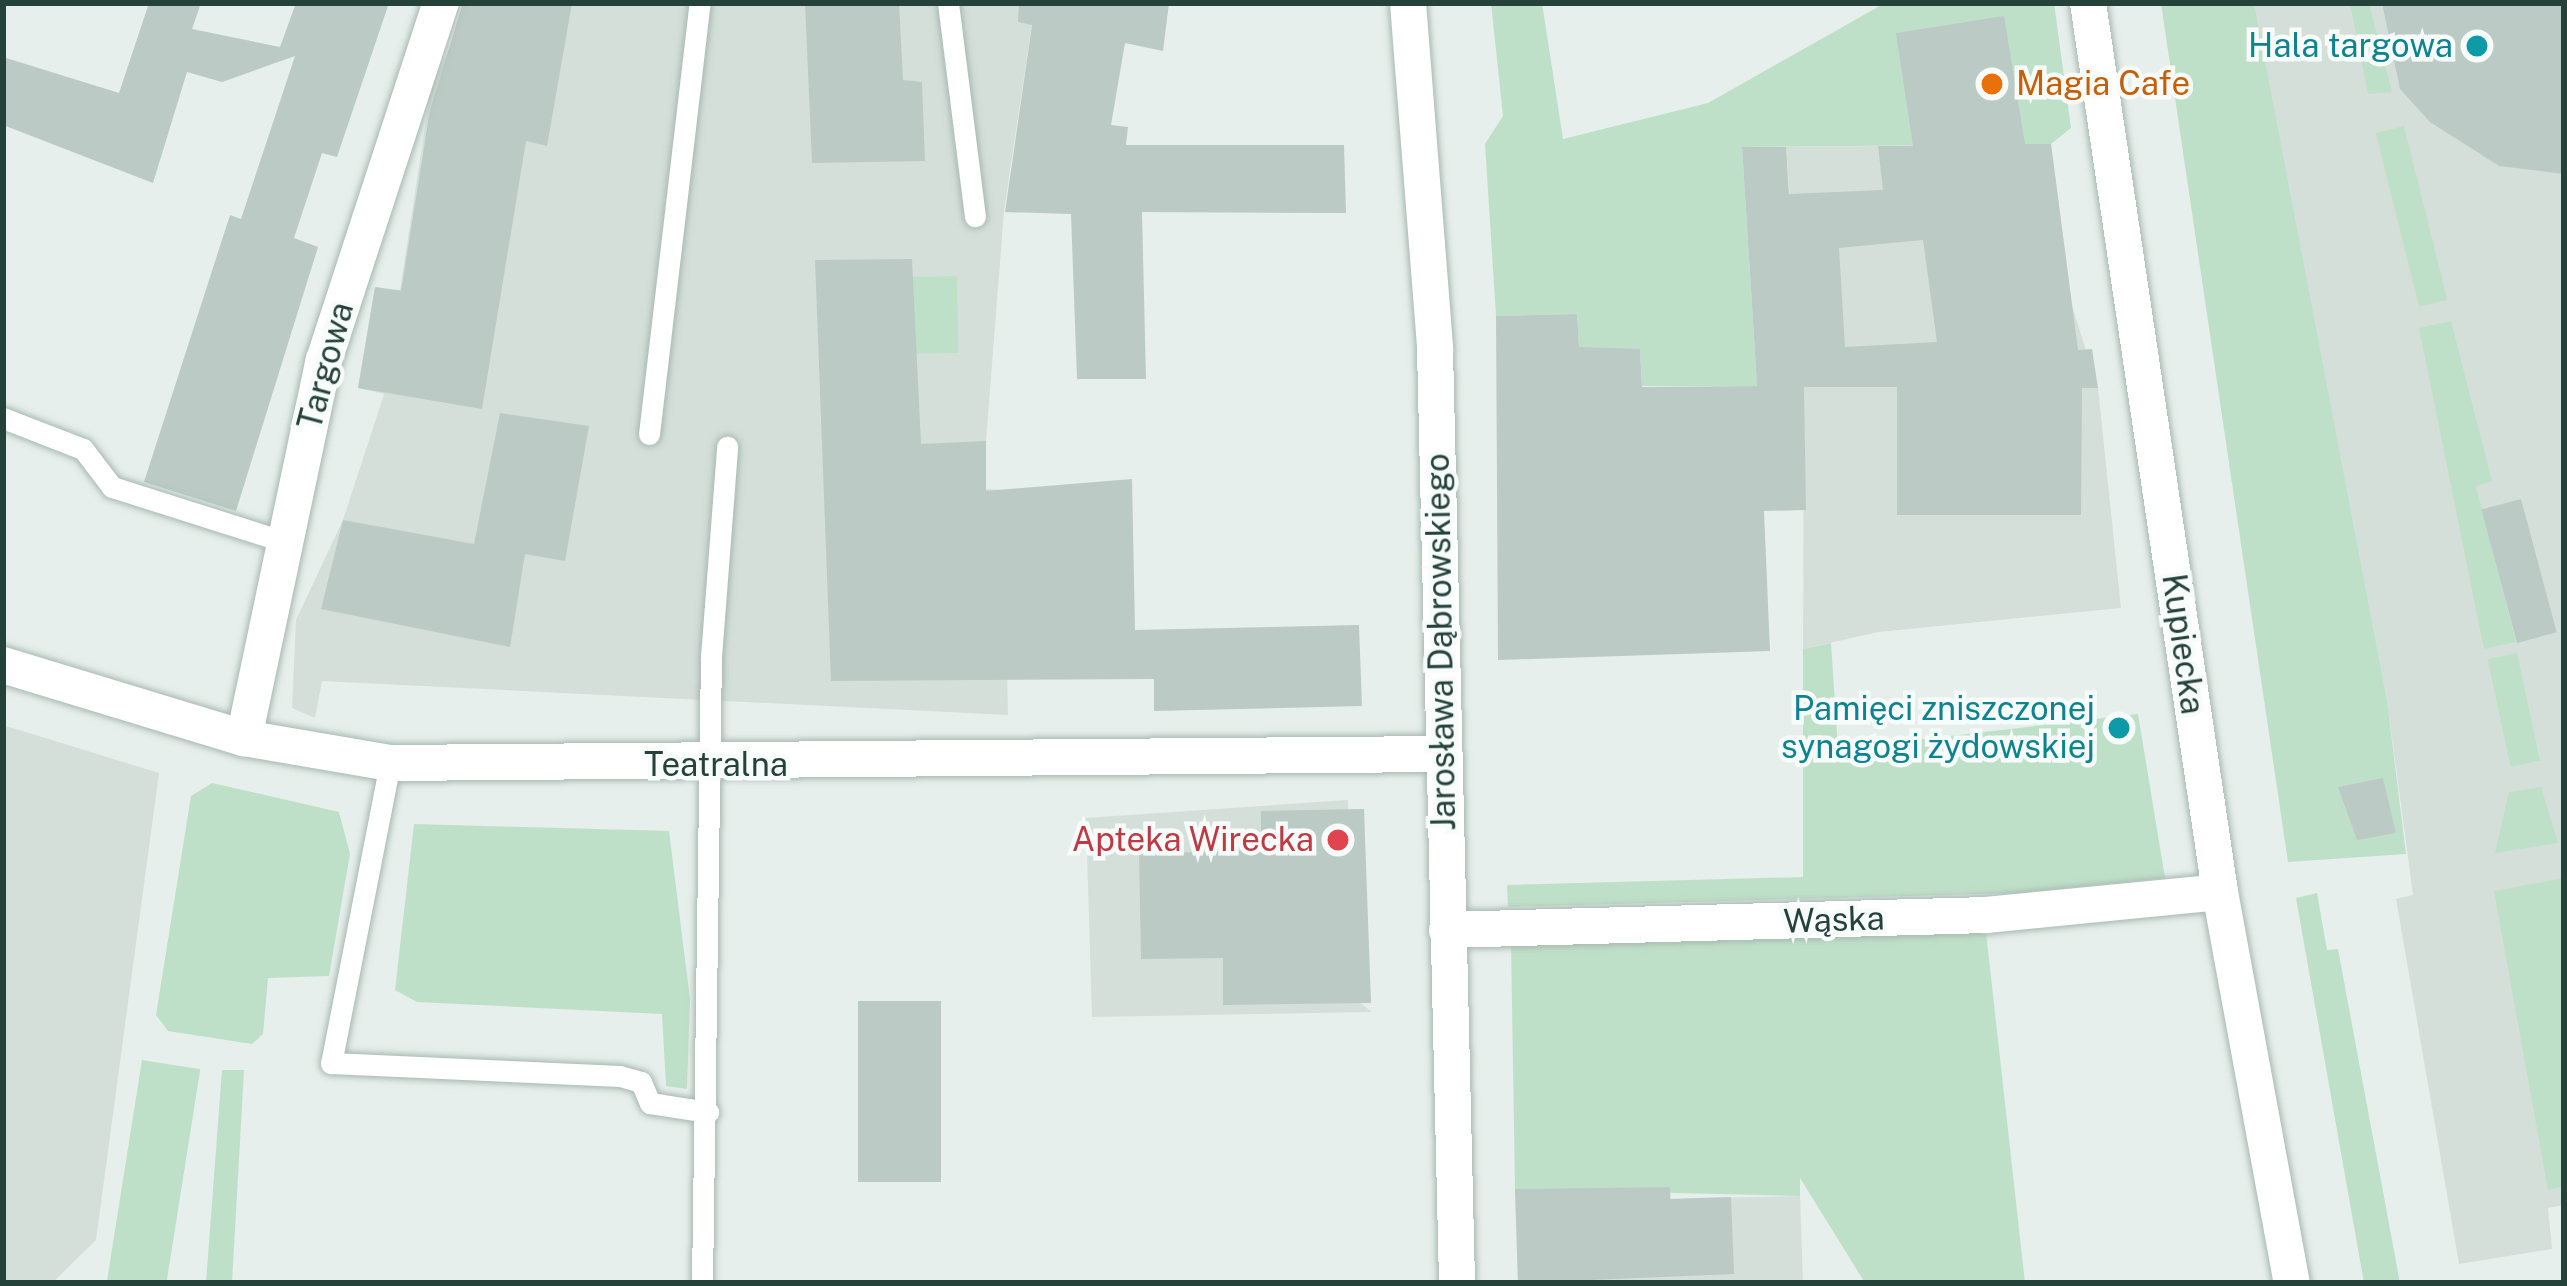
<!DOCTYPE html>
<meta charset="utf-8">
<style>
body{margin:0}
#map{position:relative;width:2567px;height:1286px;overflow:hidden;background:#e6efeb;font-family:"Public Sans",sans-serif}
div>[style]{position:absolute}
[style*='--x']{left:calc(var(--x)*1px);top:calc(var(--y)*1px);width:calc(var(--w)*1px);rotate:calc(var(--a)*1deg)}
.built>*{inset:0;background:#d4dfda}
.green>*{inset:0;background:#bfe0c8;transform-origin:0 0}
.building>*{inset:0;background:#bbcac4;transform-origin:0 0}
.roads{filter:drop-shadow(0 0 3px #a8b8b2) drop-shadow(0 0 3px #a8b8b2)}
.lane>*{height:21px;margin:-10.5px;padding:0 10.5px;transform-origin:10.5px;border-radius:10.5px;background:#fff}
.street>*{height:36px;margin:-18px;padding:0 18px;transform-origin:18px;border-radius:18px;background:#fff}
.dots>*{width:33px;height:33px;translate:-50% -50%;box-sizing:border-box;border:6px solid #f7fbf9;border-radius:50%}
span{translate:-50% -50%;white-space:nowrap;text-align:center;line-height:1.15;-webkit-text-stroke:9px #f7fbf9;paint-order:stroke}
.culture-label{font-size:33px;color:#0d838f}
.right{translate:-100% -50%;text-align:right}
.food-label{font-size:33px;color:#c56008}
.left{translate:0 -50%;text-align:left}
.street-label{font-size:33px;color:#24423a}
.health-label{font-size:33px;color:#be3a42}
.frame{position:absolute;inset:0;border:6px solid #24423a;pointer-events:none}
</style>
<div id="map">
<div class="built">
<i style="clip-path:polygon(470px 3px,1035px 3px,1004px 211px,986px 441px,986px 489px,1003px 490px,1008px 715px,322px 681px,315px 718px,292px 708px,296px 620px,343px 520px,384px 394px,358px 388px,375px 287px,400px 290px,431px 88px)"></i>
<i style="clip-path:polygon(2253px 3px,2564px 3px,2564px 1205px,2548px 1208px,2552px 1249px,2459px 1264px,2396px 899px,2413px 895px,2387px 700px)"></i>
<i style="clip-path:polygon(2051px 144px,2072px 306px,2098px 388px,2121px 608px,1878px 632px,1803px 649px,1804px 387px,1786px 147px)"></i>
<i style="clip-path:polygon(3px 725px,159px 773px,96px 1240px,52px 1283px,3px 1283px)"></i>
<i style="clip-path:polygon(1348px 800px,1354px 998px,1372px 1012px,1092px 1017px,1086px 818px)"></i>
<i style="clip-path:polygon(1670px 1187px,1671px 1199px,1800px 1196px,1803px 1283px,1518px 1283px,1515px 1190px)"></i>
</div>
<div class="green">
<i style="clip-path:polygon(1491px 3px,1542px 3px,1563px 139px,1708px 103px,1885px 3px,2054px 3px,2071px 128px,2051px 144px,1742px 147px,1757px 386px,1642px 386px,1640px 349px,1579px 349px,1577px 314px,1496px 316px,1485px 144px,1503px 116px)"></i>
<i style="clip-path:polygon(2161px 3px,2254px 3px,2387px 700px,2406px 854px,2288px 862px)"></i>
<i style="clip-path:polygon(2350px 3px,2369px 3px,2392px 92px,2368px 94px)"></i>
<i style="left:2404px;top:126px;width:179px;height:29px;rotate:76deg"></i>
<i style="left:957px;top:276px;width:77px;height:44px;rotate:89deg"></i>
<i style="clip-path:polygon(2451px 321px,2492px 481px,2476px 486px,2516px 642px,2484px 649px,2419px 328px)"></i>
<i style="clip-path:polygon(1831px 643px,1838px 749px,2138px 714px,2165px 878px,2017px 893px,1508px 907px,1507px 885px,1803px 877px,1803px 649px)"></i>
<i style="left:2517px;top:653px;width:110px;height:30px;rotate:78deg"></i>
<i style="clip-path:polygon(212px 783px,339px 812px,350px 854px,329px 976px,268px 978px,263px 1034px,252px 1044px,168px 1031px,156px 1015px,191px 796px)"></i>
<i style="clip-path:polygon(2541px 787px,2558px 843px,2495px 853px,2509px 792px)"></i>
<i style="clip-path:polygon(414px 824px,669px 831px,690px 999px,687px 1089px,666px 1086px,662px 1014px,417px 1002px,395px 990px)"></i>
<i style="clip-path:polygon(2564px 878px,2564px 1186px,2548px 1190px,2494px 891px)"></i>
<i style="clip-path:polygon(2317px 893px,2327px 950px,2338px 949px,2400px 1283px,2364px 1283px,2296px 898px)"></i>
<i style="clip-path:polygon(1986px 932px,2025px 1283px,1865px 1283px,1800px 1178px,1800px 1196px,1515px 1189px,1511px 943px)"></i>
<i style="left:142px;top:1060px;width:59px;height:224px;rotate:9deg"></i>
<i style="clip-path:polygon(222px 1070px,244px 1070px,232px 1283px,206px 1283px)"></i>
</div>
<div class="building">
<i style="clip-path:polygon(149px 3px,201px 3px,192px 29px,280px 47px,296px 3px,389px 3px,337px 157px,322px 153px,294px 238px,318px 247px,236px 511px,144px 482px,230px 215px,241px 219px,295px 56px,222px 82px,187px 72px,153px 183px,3px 125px,3px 57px,119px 93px)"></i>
<i style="clip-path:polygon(463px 3px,572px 3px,547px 146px,526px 141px,482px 409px,358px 388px,375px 287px,401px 291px,430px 110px)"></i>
<i style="clip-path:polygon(805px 3px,899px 3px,903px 80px,922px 82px,925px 161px,812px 163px)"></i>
<i style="clip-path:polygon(1019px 3px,1169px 3px,1163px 51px,1125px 43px,1111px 125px,1128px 127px,1126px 145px,1344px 145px,1346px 213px,1142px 212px,1146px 379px,1077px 379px,1071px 214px,1005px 212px,1032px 25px,1018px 22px)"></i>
<i style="clip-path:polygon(2382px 3px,2564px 3px,2564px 174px,2499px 166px,2430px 122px,2400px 89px)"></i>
<i style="clip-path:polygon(evenodd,2004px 16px,2025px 144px,2051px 144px,2078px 350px,2092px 349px,2098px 388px,2082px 388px,2081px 515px,1897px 515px,1897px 387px,1804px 387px,1806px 510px,1764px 511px,1770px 651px,1498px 660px,1496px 316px,1577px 314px,1579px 347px,1640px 349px,1642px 387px,1757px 386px,1742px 147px,1786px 147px,1789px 194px,1883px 190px,1878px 146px,1913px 146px,1896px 33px,2004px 16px,1923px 240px,1937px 342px,1845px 347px,1839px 248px,1923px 240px)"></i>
<i style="clip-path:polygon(912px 259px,921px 444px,986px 441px,986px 491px,1132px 479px,1135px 630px,1359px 625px,1362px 706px,1154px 711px,1154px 679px,831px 681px,815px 260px)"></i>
<i style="clip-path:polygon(500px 413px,589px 426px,565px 561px,525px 554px,510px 647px,321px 609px,343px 520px,474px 544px)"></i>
<i style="left:2521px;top:499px;width:138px;height:41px;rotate:75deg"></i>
<i style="clip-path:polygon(2383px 778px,2396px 833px,2357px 840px,2338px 787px)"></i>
<i style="clip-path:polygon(1364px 809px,1371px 1003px,1223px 1005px,1223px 958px,1141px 959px,1139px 854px,1261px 850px,1261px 811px)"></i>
<i style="left:858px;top:1001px;width:83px;height:181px"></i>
<i style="clip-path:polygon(1670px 1187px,1670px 1199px,1731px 1197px,1734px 1274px,1518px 1283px,1515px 1189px)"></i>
</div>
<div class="roads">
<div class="lane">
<i style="--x:948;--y:3;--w:215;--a:82.8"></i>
<i style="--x:3;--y:418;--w:86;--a:21.2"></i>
<i style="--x:83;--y:449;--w:48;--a:52.7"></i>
<i style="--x:112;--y:487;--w:178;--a:17.6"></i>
<i style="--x:649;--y:434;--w:434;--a:-83.3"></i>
<i style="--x:390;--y:763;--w:306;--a:101.1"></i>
<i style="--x:331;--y:1063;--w:289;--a:2.6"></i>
<i style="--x:620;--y:1076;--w:22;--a:16"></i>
<i style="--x:641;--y:1082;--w:23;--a:67"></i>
<i style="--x:650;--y:1103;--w:59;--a:8.8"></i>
<i style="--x:702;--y:1283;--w:626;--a:-89.18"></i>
<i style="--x:711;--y:657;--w:211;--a:-85.6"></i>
</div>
<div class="street">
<i style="--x:1408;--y:3;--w:347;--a:85.5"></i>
<i style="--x:1435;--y:349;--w:934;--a:88.65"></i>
<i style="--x:2088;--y:3;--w:899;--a:81.55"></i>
<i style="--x:2220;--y:892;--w:398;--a:79.6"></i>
<i style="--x:3;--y:665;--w:252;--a:16.9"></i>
<i style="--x:244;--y:738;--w:148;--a:9.7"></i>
<i style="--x:390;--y:763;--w:1052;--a:-0.49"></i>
<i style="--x:244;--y:738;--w:386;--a:-78.1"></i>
<i style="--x:324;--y:360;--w:376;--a:-71.9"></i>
<i style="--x:1447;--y:930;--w:539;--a:-1.59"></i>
<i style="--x:1986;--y:915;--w:235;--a:-5.6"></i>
</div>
</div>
<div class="dots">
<i style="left:2477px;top:46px;background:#0f9aa8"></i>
<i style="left:1992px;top:84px;background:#e8710a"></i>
<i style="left:2119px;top:728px;background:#0f9aa8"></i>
<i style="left:1338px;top:840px;background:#e0444e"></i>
</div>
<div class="culture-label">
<span class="right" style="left:2453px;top:46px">Hala targowa</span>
<span class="right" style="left:2095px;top:728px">Pamięci zniszczonej<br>synagogi żydowskiej</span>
</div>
<div class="food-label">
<span class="left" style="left:2016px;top:84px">Magia Cafe</span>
</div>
<div class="street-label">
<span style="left:326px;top:366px;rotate:-75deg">Targowa</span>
<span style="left:1441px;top:642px;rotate:-91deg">Jarosława Dąbrowskiego</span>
<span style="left:2183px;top:644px;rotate:82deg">Kupiecka</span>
<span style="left:716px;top:765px">Teatralna</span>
<span style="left:1834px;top:920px;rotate:-2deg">Wąska</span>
</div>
<div class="health-label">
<span class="right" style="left:1314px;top:840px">Apteka Wirecka</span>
</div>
<div class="frame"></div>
</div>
